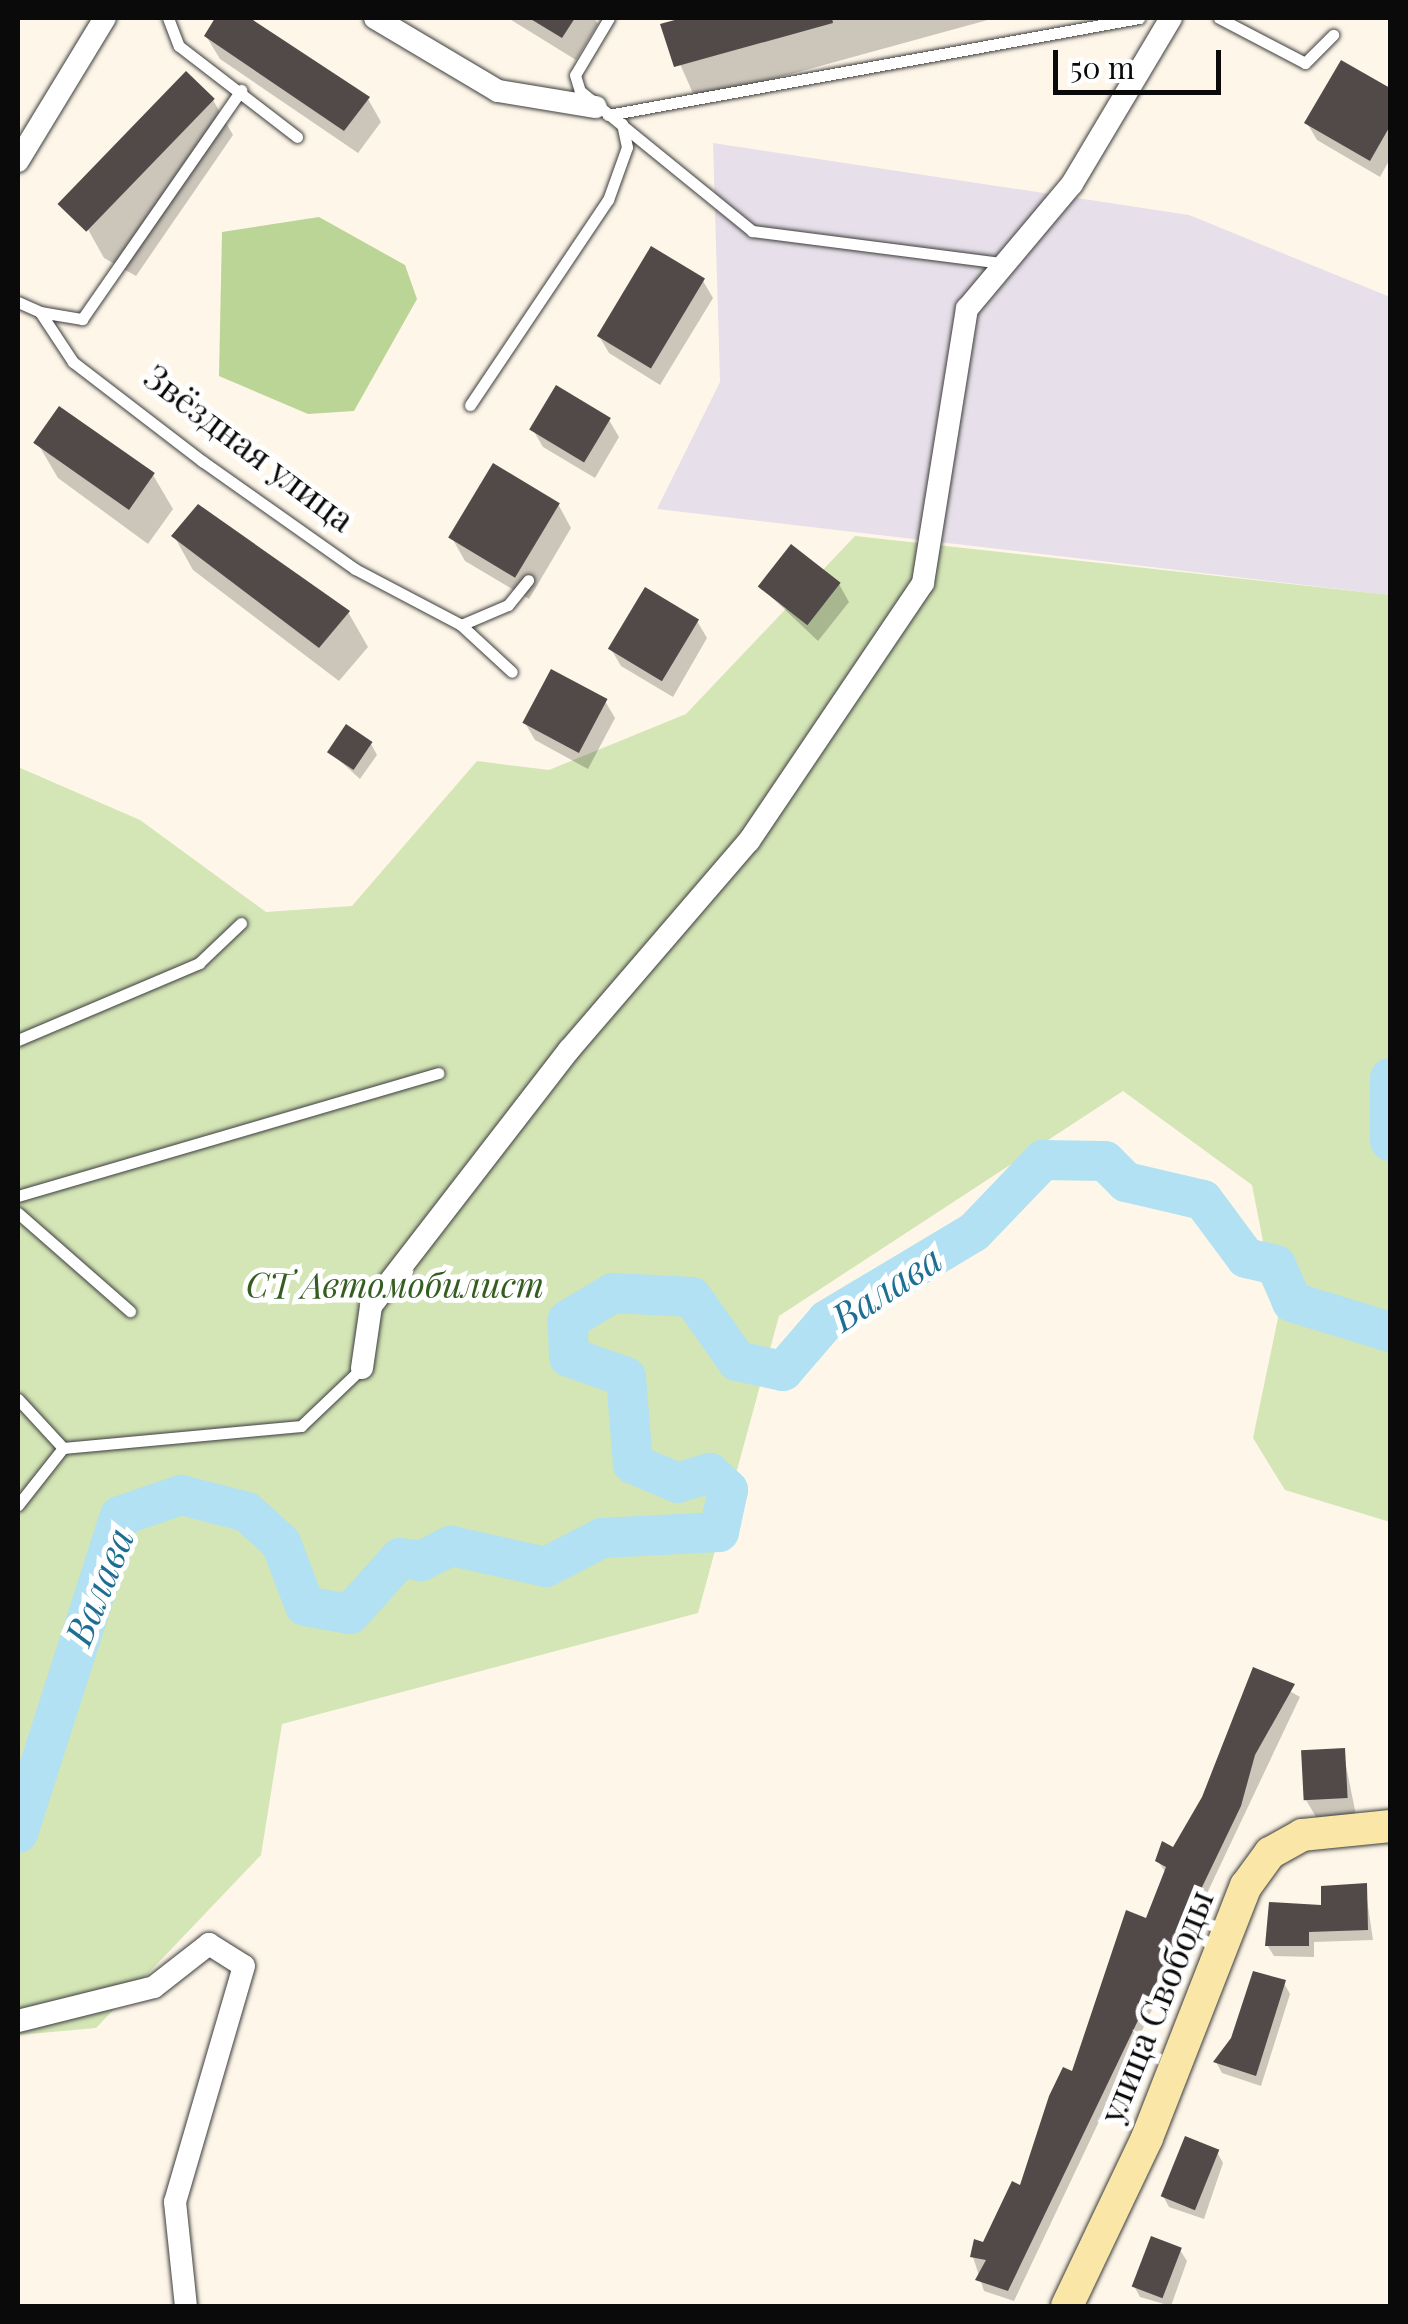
<!DOCTYPE html>
<meta charset="utf-8">
<style>
body{margin:0}
#map{position:relative;width:1408px;height:2324px;overflow:hidden;background:#fef7e9;font-family:"Playfair Display",serif}
div>[style]{position:absolute}
[style*='--x']{left:calc(var(--x)*1px);top:calc(var(--y)*1px);width:calc(var(--w)*1px);rotate:calc(var(--a)*1deg)}
.industrial>*{inset:0;background:#e7dfe9}
.green>*{inset:0;background:#d4e5b6}
.forest>*{inset:0;background:#bad596}
.shadow>*{inset:0;background:#0003}
.river>*{height:40px;margin:-20px;padding:0 20px;transform-origin:20px;border-radius:20px;background:#b1e1f2}
.building>*{inset:0;background:#524a48;transform-origin:0 0}
.roads{filter:drop-shadow(0 0 2px #3d3d3d) drop-shadow(0 0 2px #3d3d3d)}
.service>*{height:11px;margin:-5.5px;padding:0 5.5px;transform-origin:5.5px;border-radius:5.5px;background:#fff}
.minor>*{height:22px;margin:-11px;padding:0 11px;transform-origin:11px;border-radius:11px;background:#fff}
.secondary>*{height:32px;margin:-16px;padding:0 16px;transform-origin:16px;border-radius:16px;background:#fae7a8}
span{translate:-50% -50%;white-space:nowrap;text-align:center;line-height:1.15;-webkit-text-stroke:10px #fff;paint-order:stroke}
.street-label{font-size:35px;color:#0a0a0a}
.park-label{font-size:35px;color:#345d20;font-style:italic}
.water-label{font-size:38px;color:#1d6e93;font-style:italic}
.frame{position:absolute;inset:0;border:20px solid #0a0a0a;pointer-events:none}
.scale{position:absolute;left:1053px;top:50px;width:168px;height:45px;box-sizing:border-box;border:5px solid #0a0a0a;border-top:0;padding-left:12px;font-size:30px;line-height:35px;white-space:nowrap;color:#0a0a0a;-webkit-text-stroke:8px #fff;paint-order:stroke}
</style>
<div id="map">
<div class="industrial">
<i style="clip-path:polygon(713px 143px,1189px 215px,1390px 297px,1390px 595px,657px 509px,720px 382px)"></i>
</div>
<div class="green">
<i style="clip-path:polygon(855px 536px,1390px 595px,1390px 1522px,1285px 1490px,1253px 1438px,1278px 1318px,1252px 1185px,1123px 1091px,779px 1316px,698px 1613px,282px 1724px,261px 1855px,96px 2028px,18px 2035px,18px 767px,140px 820px,266px 912px,352px 906px,477px 761px,549px 770px,686px 714px)"></i>
</div>
<div class="forest">
<i style="clip-path:polygon(319px 217px,405px 265px,417px 299px,354px 411px,308px 414px,219px 376px,222px 232px)"></i>
</div>
<div class="shadow">
<i style="clip-path:polygon(218px 18px,245px 18px,368px 99px,381px 122px,358px 153px,220px 59px,206px 36px)"></i>
<i style="clip-path:polygon(508px 18px,594px 18px,598px 24px,576px 60px)"></i>
<i style="clip-path:polygon(691px 18px,995px 18px,696px 100px,663px 26px)"></i>
<i style="clip-path:polygon(1342px 63px,1390px 91px,1390px 159px,1380px 177px,1317px 140px,1307px 123px)"></i>
<i style="clip-path:polygon(213px 100px,233px 135px,136px 276px,104px 258px,85px 224px)"></i>
<i style="clip-path:polygon(703px 281px,713px 298px,660px 385px,609px 353px,599px 336px)"></i>
<i style="clip-path:polygon(609px 420px,619px 437px,595px 478px,543px 447px,533px 430px)"></i>
<i style="clip-path:polygon(38px 444px,153px 475px,173px 509px,148px 544px,58px 478px)"></i>
<i style="clip-path:polygon(558px 504px,571px 528px,529px 599px,465px 561px,452px 538px)"></i>
<i style="clip-path:polygon(174px 536px,348px 612px,368px 647px,339px 681px,193px 570px)"></i>
<i style="clip-path:polygon(839px 584px,849px 602px,818px 641px,761px 587px)"></i>
<i style="clip-path:polygon(697px 621px,707px 638px,673px 697px,621px 666px,611px 649px)"></i>
<i style="clip-path:polygon(605px 701px,615px 718px,588px 769px,535px 740px,525px 723px)"></i>
<i style="clip-path:polygon(371px 744px,377px 755px,360px 779px,330px 752px)"></i>
<i style="clip-path:polygon(1255px 1671px,1300px 1697px,1014px 2301px,984px 2291px,973px 2257px,1021px 2188px,1148px 1922px,1166px 1873px,1158px 1861px,1174px 1850px,1204px 1798px)"></i>
<i style="clip-path:polygon(1343px 1751px,1356px 1815px,1316px 1817px,1306px 1800px)"></i>
<i style="clip-path:polygon(1365px 1886px,1373px 1940px,1314px 1942px,1314px 1957px,1274px 1956px,1267px 1945px)"></i>
<i style="clip-path:polygon(1284px 1983px,1290px 1994px,1261px 2086px,1222px 2073px,1216px 2062px)"></i>
<i style="clip-path:polygon(1217px 2152px,1223px 2163px,1204px 2219px,1169px 2207px,1163px 2196px)"></i>
<i style="clip-path:polygon(1180px 2250px,1187px 2261px,1171px 2306px,1140px 2297px,1134px 2286px)"></i>
</div>
<div class="river">
<i style="--x:1390;--y:1078;--w:63;--a:90"></i>
<i style="--x:18;--y:1833;--w:333;--a:-72.2"></i>
<i style="--x:120;--y:1516;--w:65;--a:-19"></i>
<i style="--x:181;--y:1495;--w:68;--a:14.4"></i>
<i style="--x:247;--y:1512;--w:46;--a:42.4"></i>
<i style="--x:281;--y:1543;--w:67;--a:69.1"></i>
<i style="--x:305;--y:1606;--w:46;--a:10.1"></i>
<i style="--x:350;--y:1614;--w:75;--a:-48.2"></i>
<i style="--x:400;--y:1558;--w:21;--a:8"></i>
<i style="--x:421;--y:1561;--w:34;--a:-27"></i>
<i style="--x:451;--y:1546;--w:97;--a:12.5"></i>
<i style="--x:546;--y:1567;--w:63;--a:-27.4"></i>
<i style="--x:602;--y:1538;--w:117;--a:-2.9"></i>
<i style="--x:719;--y:1532;--w:43;--a:-77.9"></i>
<i style="--x:728;--y:1490;--w:25;--a:-137"></i>
<i style="--x:710;--y:1473;--w:34;--a:163"></i>
<i style="--x:678;--y:1483;--w:49;--a:-157.1"></i>
<i style="--x:633;--y:1464;--w:87;--a:-94.6"></i>
<i style="--x:626;--y:1377;--w:60;--a:-160.7"></i>
<i style="--x:569;--y:1357;--w:37;--a:-92"></i>
<i style="--x:568;--y:1320;--w:52;--a:-31"></i>
<i style="--x:613;--y:1293;--w:79;--a:2.9"></i>
<i style="--x:692;--y:1297;--w:78;--a:54.9"></i>
<i style="--x:737;--y:1361;--w:47;--a:12.3"></i>
<i style="--x:783;--y:1371;--w:67;--a:-49.2"></i>
<i style="--x:827;--y:1320;--w:171;--a:-30.9"></i>
<i style="--x:974;--y:1232;--w:100;--a:-46.2"></i>
<i style="--x:1043;--y:1160;--w:62;--a:0.9"></i>
<i style="--x:1105;--y:1161;--w:30;--a:45"></i>
<i style="--x:1126;--y:1182;--w:79;--a:13.2"></i>
<i style="--x:1203;--y:1200;--w:72;--a:53.4"></i>
<i style="--x:1246;--y:1258;--w:31;--a:13"></i>
<i style="--x:1276;--y:1265;--w:40;--a:66.6"></i>
<i style="--x:1292;--y:1302;--w:102;--a:17"></i>
</div>
<div class="building">
<i style="clip-path:polygon(215px 18px,250px 18px,370px 97px,344px 131px,204px 36px)"></i>
<i style="clip-path:polygon(529px 18px,575px 18px,562px 38px)"></i>
<i style="clip-path:polygon(682px 18px,832px 18px,833px 23px,674px 67px,660px 24px)"></i>
<i style="clip-path:polygon(1341px 60px,1390px 88px,1390px 126px,1370px 161px,1304px 123px)"></i>
<i style="left:186px;top:71px;width:40px;height:185px;rotate:44deg"></i>
<i style="left:651px;top:246px;width:63px;height:105px;rotate:31deg"></i>
<i style="left:556px;top:385px;width:64px;height:52px;rotate:31deg"></i>
<i style="left:59px;top:406px;width:117px;height:45px;rotate:35deg"></i>
<i style="left:493px;top:463px;width:78px;height:87px;rotate:31deg"></i>
<i style="clip-path:polygon(198px 504px,350px 611px,319px 648px,171px 536px)"></i>
<i style="left:791px;top:544px;width:63px;height:54px;rotate:38deg"></i>
<i style="left:645px;top:587px;width:63px;height:72px;rotate:31deg"></i>
<i style="left:551px;top:669px;width:64px;height:61px;rotate:28deg"></i>
<i style="left:346px;top:724px;width:32px;height:34px;rotate:34deg"></i>
<i style="clip-path:polygon(1253px 1667px,1295px 1684px,1255px 1755px,1241px 1806px,1008px 2291px,975px 2280px,986px 2260px,970px 2257px,974px 2239px,983px 2242px,1012px 2181px,1020px 2185px,1049px 2096px,1063px 2067px,1072px 2071px,1126px 1910px,1146px 1918px,1166px 1867px,1155px 1861px,1162px 1841px,1173px 1847px,1202px 1797px)"></i>
<i style="left:1345px;top:1748px;width:50px;height:44px;rotate:87deg"></i>
<i style="clip-path:polygon(1367px 1883px,1368px 1930px,1309px 1932px,1309px 1946px,1265px 1946px,1269px 1902px,1321px 1905px,1321px 1886px)"></i>
<i style="clip-path:polygon(1253px 1971px,1286px 1980px,1256px 2076px,1213px 2062px,1231px 2038px)"></i>
<i style="left:1185px;top:2136px;width:37px;height:65px;rotate:22deg"></i>
<i style="left:1151px;top:2236px;width:33px;height:54px;rotate:21deg"></i>
</div>
<div class="roads">
<div class="service">
<i style="--x:168;--y:18;--w:30;--a:69"></i>
<i style="--x:179;--y:46;--w:149;--a:37.6"></i>
<i style="--x:609;--y:18;--w:66;--a:120.8"></i>
<i style="--x:575;--y:75;--w:17;--a:73"></i>
<i style="--x:580;--y:91;--w:222;--a:39.1"></i>
<i style="--x:752;--y:231;--w:253;--a:7.3"></i>
<i style="--x:1219;--y:18;--w:97;--a:27.6"></i>
<i style="--x:1305;--y:63;--w:40;--a:-45"></i>
<i style="--x:608;--y:115;--w:540;--a:-10.35"></i>
<i style="--x:18;--y:302;--w:24;--a:24"></i>
<i style="--x:40;--y:312;--w:60;--a:56.6"></i>
<i style="--x:73;--y:362;--w:163;--a:37.5"></i>
<i style="--x:202;--y:461;--w:187;--a:35.2"></i>
<i style="--x:355;--y:569;--w:120;--a:27.8"></i>
<i style="--x:40;--y:312;--w:43;--a:9.5"></i>
<i style="--x:82;--y:319;--w:279;--a:-55.2"></i>
<i style="--x:470;--y:405;--w:247;--a:-56.1"></i>
<i style="--x:608;--y:200;--w:56;--a:-70.3"></i>
<i style="--x:627;--y:147;--w:24;--a:-102"></i>
<i style="--x:461;--y:625;--w:51;--a:-23.1"></i>
<i style="--x:508;--y:605;--w:32;--a:-51"></i>
<i style="--x:461;--y:625;--w:69;--a:42.7"></i>
<i style="--x:18;--y:1040;--w:197;--a:-23"></i>
<i style="--x:199;--y:963;--w:58;--a:-43.6"></i>
<i style="--x:18;--y:1196;--w:438;--a:-16.3"></i>
<i style="--x:18;--y:1213;--w:149;--a:41.2"></i>
<i style="--x:18;--y:1399;--w:67;--a:47.4"></i>
<i style="--x:18;--y:1505;--w:73;--a:-51.7"></i>
<i style="--x:63;--y:1448;--w:239;--a:-5.3"></i>
<i style="--x:301;--y:1426;--w:84;--a:-43.6"></i>
</div>
<div class="minor">
<i style="--x:375;--y:18;--w:143;--a:30.7"></i>
<i style="--x:498;--y:91;--w:99;--a:9.3"></i>
<i style="--x:18;--y:161;--w:167;--a:-58.7"></i>
<i style="--x:362;--y:1368;--w:63;--a:-81.7"></i>
<i style="--x:371;--y:1306;--w:324;--a:-52.3"></i>
<i style="--x:569;--y:1050;--w:276;--a:-49.3"></i>
<i style="--x:749;--y:841;--w:311;--a:-56"></i>
<i style="--x:923;--y:583;--w:278;--a:-80.9"></i>
<i style="--x:967;--y:309;--w:163;--a:-50"></i>
<i style="--x:1072;--y:184;--w:193;--a:-59.2"></i>
<i style="--x:18;--y:2021;--w:140;--a:-14"></i>
<i style="--x:154;--y:1987;--w:70;--a:-38"></i>
<i style="--x:209;--y:1944;--w:41;--a:32.2"></i>
<i style="--x:244;--y:1966;--w:246;--a:106.3"></i>
<i style="--x:175;--y:2202;--w:105;--a:84"></i>
</div>
<div class="secondary">
<i style="--x:1067;--y:2306;--w:186;--a:-64.5"></i>
<i style="--x:1147;--y:2138;--w:271;--a:-68.6"></i>
<i style="--x:1246;--y:1886;--w:41;--a:-54"></i>
<i style="--x:1270;--y:1853;--w:37;--a:-29"></i>
<i style="--x:1302;--y:1835;--w:88;--a:-5.8"></i>
</div>
</div>
<div class="street-label">
<span style="left:250px;top:447px;rotate:37deg">Звёздная улица</span>
<span style="left:1155px;top:2006px;rotate:-68deg">улица Свободы</span>
</div>
<div class="park-label">
<span style="left:395px;top:1284px">СТ Автомобилист</span>
</div>
<div class="water-label">
<span style="left:886px;top:1287px;rotate:-33deg">Валава</span>
<span style="left:98px;top:1586px;rotate:-68deg">Валава</span>
</div>
<div class="frame"></div>
<div class="scale">50 m</div>
</div>
